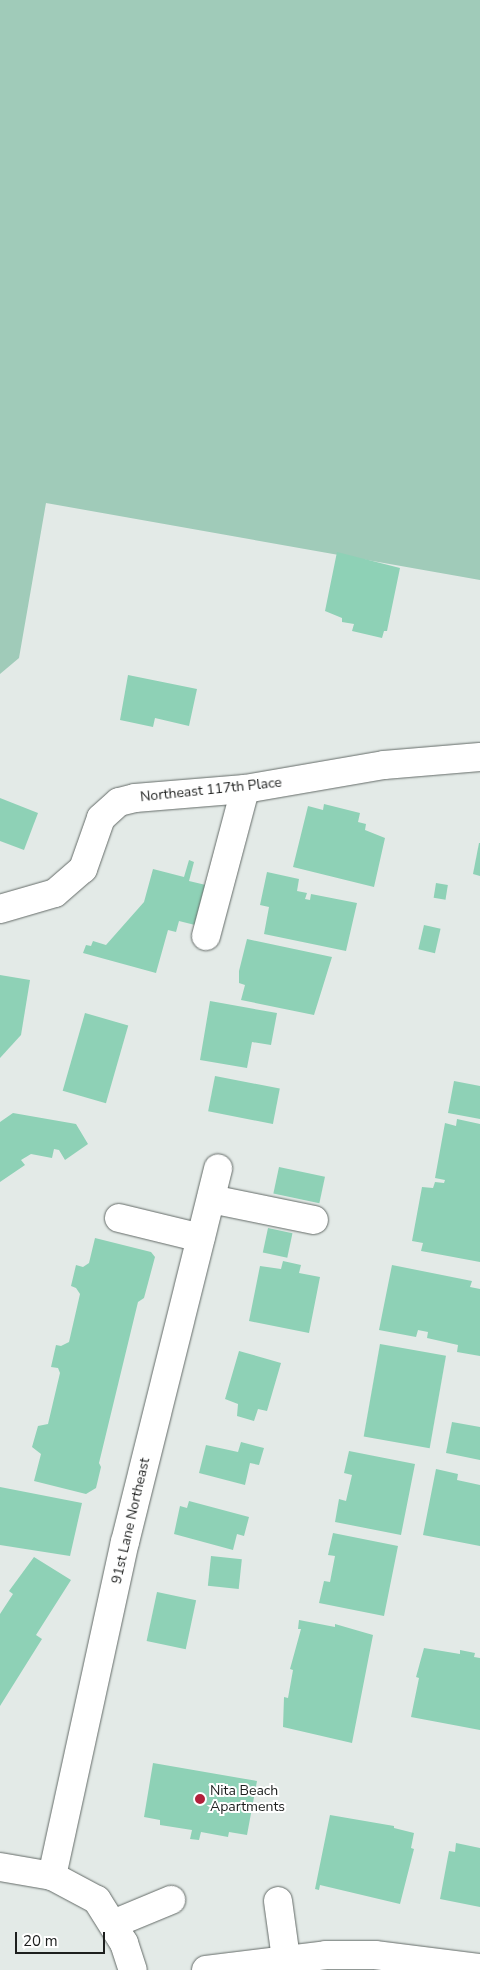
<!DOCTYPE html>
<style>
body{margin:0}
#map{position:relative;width:480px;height:1970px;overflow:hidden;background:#e3eae7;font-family:"Nunito Sans",sans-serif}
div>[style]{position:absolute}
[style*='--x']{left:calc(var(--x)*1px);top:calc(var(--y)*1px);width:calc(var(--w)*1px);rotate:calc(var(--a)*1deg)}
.green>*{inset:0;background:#a0cbb9}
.building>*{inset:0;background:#8ed1b6;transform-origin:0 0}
.roads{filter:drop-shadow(0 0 1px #646b68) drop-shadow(0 0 1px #646b68)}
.minor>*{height:28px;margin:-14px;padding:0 14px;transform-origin:14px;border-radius:14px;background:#fff}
.major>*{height:28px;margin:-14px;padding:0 14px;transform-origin:14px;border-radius:14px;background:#fff}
.dots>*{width:14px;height:14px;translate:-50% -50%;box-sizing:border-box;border:2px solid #fff;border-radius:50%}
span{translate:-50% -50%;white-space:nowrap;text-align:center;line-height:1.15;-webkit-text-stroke:4px #fff;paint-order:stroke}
.street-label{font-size:14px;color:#1d1f1e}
.poi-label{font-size:14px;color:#1d1f1e}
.left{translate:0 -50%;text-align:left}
.scale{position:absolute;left:15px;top:1932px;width:90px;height:22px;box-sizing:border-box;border:2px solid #1d1f1e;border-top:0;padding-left:6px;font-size:15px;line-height:18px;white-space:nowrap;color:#1d1f1e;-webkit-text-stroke:4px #fff;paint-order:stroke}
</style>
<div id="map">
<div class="green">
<i style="clip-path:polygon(0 0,480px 0,480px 580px,46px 503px,19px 658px,0 674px)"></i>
</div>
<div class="building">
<i style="clip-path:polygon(337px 552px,400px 568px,387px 631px,384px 631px,382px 638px,352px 631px,354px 624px,342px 622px,342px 618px,325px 611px)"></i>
<i style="clip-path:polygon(128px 675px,197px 689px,189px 726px,155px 718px,153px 727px,120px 720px)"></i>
<i style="clip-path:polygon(0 798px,38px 813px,24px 850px,0 841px)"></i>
<i style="clip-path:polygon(324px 804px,360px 813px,358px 822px,366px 824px,365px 830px,385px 838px,374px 887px,293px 867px,308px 806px,323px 810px)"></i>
<i style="clip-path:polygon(479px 843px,480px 843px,480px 876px,473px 874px)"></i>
<i style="clip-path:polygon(189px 860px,194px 862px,189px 881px,210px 886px,199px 926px,179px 921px,176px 932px,168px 930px,156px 973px,83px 953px,86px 945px,91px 946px,93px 941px,106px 945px,144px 902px,153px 869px,184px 877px)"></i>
<i style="clip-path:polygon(267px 872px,299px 879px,297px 891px,307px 893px,305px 899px,310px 900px,311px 894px,357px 903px,346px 951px,264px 934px,269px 907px,260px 905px)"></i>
<i style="left:436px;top:883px;width:12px;height:15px;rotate:9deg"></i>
<i style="left:424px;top:925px;width:17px;height:25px;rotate:13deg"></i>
<i style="clip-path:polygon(247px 939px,332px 957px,314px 1015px,241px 1000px,245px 985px,239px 983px,239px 971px)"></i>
<i style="clip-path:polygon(0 975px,30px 980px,21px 1035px,0 1058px)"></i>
<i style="clip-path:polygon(210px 1001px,277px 1013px,271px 1045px,252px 1042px,247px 1068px,200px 1060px)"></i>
<i style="left:85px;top:1013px;width:45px;height:81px;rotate:16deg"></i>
<i style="left:215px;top:1076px;width:66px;height:36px;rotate:11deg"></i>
<i style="clip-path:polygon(454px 1081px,480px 1086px,480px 1119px,448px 1113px)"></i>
<i style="clip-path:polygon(13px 1113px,76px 1124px,88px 1144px,65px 1160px,59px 1150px,54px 1149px,52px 1158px,31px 1154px,21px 1160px,25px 1165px,0 1182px,0 1122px)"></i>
<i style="clip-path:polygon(457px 1119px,480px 1124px,480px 1262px,421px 1251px,423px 1243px,412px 1241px,422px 1187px,433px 1188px,435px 1182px,444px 1183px,445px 1180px,435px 1178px,445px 1123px,456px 1126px)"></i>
<i style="left:279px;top:1167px;width:47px;height:27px;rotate:12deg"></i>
<i style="left:268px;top:1228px;width:25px;height:25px;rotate:12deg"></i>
<i style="clip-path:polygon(95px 1238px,151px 1252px,155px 1257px,144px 1298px,138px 1302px,99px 1463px,101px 1467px,96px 1488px,86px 1494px,34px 1481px,41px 1454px,32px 1447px,38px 1426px,48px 1424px,60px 1373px,58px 1368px,51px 1367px,56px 1345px,61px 1346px,69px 1342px,80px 1294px,76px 1288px,71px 1286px,76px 1265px,83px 1267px,89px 1263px)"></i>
<i style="clip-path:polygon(283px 1261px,301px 1265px,299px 1273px,320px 1277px,309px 1333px,249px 1321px,260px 1266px,281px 1269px)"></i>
<i style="clip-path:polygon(392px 1265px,472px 1281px,470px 1287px,480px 1289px,480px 1356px,457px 1352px,458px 1345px,427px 1338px,428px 1332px,418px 1330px,416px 1337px,379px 1330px)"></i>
<i style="left:380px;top:1344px;width:67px;height:94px;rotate:10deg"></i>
<i style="clip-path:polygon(239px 1351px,281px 1363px,267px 1411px,258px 1409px,254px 1421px,237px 1416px,238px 1404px,225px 1399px)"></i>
<i style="clip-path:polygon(452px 1422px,480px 1427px,480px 1460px,446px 1453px)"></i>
<i style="clip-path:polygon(241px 1442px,264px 1448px,259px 1465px,250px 1463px,245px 1485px,199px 1473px,206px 1445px,238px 1452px)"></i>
<i style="clip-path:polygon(349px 1451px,415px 1464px,401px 1535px,335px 1522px,339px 1499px,346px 1501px,352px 1475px,344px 1473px)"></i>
<i style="clip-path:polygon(436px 1469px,458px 1474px,457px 1480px,480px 1485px,480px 1546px,423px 1535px)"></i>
<i style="clip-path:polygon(0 1487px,82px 1503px,70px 1556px,0 1545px)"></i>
<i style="clip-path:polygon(189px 1501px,249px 1517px,244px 1536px,237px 1534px,233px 1550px,174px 1534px,180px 1506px,187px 1508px)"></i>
<i style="clip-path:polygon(333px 1533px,398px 1546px,384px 1616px,319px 1603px,324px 1581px,330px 1582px,335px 1556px,328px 1555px)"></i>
<i style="left:211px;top:1556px;width:31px;height:30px;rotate:6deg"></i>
<i style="clip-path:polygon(34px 1557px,71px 1580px,36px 1635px,42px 1639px,0 1706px,0 1614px,13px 1594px,9px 1591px)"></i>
<i style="left:157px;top:1592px;width:40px;height:50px;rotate:12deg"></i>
<i style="clip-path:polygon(299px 1620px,335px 1627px,335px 1624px,373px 1635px,352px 1743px,283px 1727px,284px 1697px,288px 1698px,293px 1670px,290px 1669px,301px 1629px,298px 1629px)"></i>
<i style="clip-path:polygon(424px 1648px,460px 1654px,460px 1650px,475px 1653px,474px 1657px,480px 1658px,480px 1730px,411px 1717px,419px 1678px,416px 1677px)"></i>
<i style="clip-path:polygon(153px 1763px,257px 1781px,247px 1835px,229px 1832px,228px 1837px,201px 1832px,199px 1840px,190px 1839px,192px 1830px,160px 1825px,160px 1820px,144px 1817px)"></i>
<i style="clip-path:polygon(330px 1815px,394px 1826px,394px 1828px,414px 1833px,411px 1848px,414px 1849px,400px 1904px,320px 1885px,319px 1890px,315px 1889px)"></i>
<i style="clip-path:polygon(456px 1843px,480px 1848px,480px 1907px,440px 1899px,449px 1851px,455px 1852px)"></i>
</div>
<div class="roads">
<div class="minor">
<i style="--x:0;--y:909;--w:57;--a:-16.2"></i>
<i style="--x:55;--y:893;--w:37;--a:-41"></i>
<i style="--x:83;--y:869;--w:54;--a:-70.6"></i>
<i style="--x:101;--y:818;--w:24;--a:-42"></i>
<i style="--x:119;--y:802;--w:16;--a:-14"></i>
<i style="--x:135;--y:798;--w:110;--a:-4.7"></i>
<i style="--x:245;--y:789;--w:141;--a:-9.8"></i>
<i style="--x:384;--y:765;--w:96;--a:-4.8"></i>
<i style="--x:206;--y:936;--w:152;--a:-75.1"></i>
<i style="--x:211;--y:1199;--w:105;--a:11.5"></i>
<i style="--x:119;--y:1218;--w:84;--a:13.7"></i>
<i style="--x:0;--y:1867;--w:53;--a:9.8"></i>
<i style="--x:52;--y:1876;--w:51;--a:28.1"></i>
<i style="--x:97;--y:1900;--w:51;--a:57.9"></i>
<i style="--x:124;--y:1943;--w:28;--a:72"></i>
<i style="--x:52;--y:1876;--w:342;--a:-77.7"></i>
<i style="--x:125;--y:1542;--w:385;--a:-76"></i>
<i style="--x:278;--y:1901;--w:59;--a:82.1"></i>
<i style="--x:113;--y:1924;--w:63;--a:-22.5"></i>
</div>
<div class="major">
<i style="--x:206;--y:1970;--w:121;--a:-7.1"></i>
<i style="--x:326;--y:1955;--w:49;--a:0"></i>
<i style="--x:375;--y:1955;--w:106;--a:7.1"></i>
</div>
</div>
<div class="dots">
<i style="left:200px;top:1799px;background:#b2203b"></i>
</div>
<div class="street-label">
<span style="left:211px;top:790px;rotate:-6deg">Northeast 117th Place</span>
<span style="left:131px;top:1521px;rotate:-77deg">91st Lane Northeast</span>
</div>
<div class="poi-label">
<span class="left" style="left:210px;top:1799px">Nita Beach<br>Apartments</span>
</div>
<div class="scale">20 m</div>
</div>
